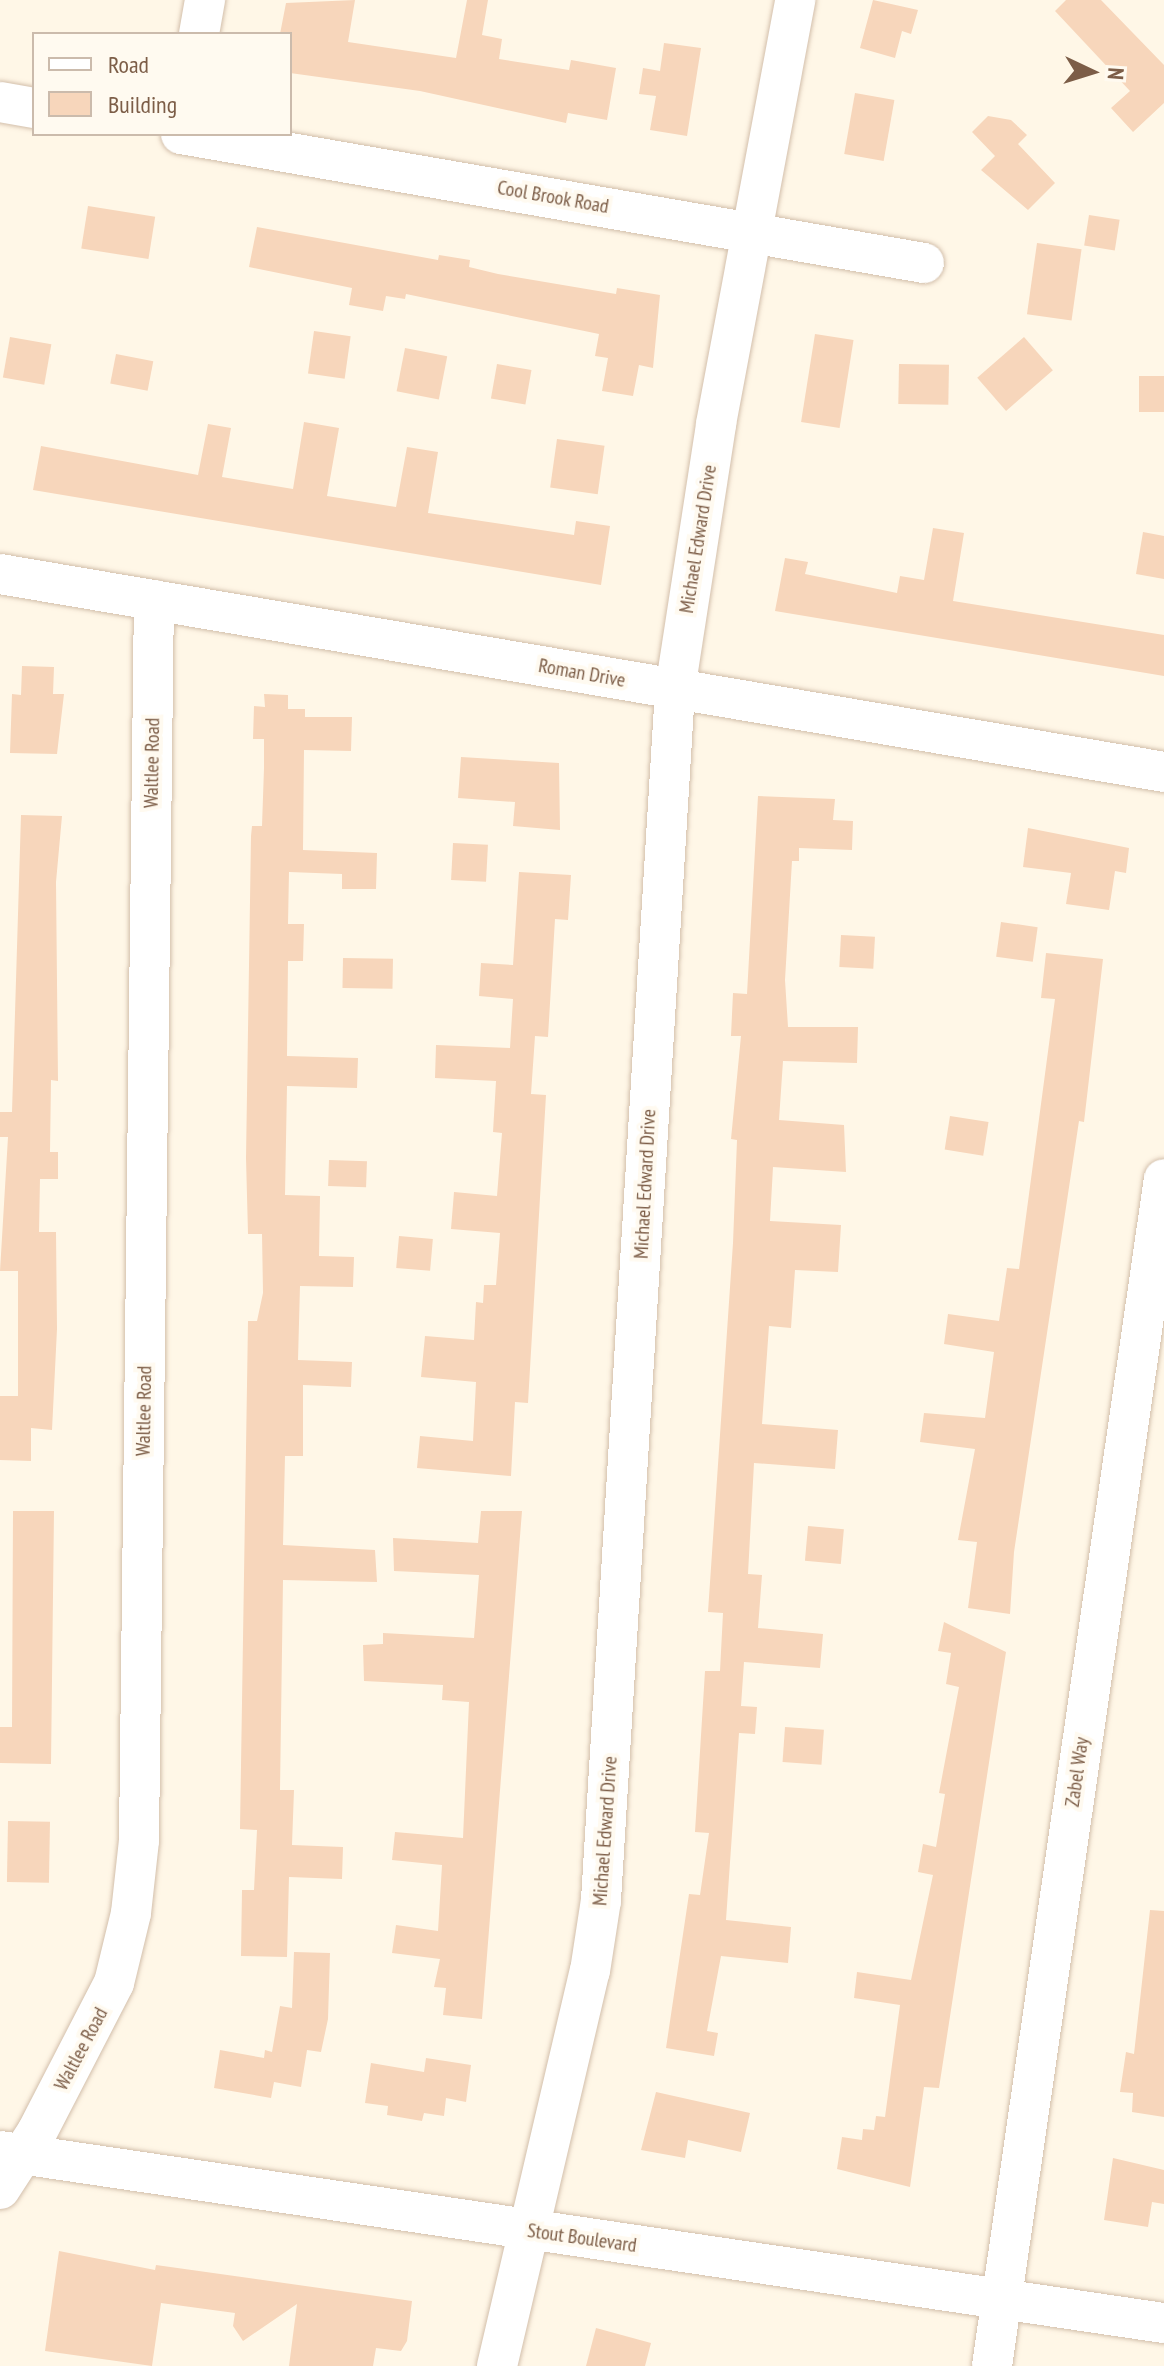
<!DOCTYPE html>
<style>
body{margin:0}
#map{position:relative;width:1164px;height:2366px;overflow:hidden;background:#fff7e7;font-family:"PT Sans Narrow",sans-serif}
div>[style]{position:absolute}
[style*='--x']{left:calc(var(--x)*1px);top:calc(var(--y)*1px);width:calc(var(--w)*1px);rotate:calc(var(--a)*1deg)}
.building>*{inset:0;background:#f7d6bb;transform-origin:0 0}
.roads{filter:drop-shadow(0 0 2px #d3bfab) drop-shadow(0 0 2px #d3bfab)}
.minor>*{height:40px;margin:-20px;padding:0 20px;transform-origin:20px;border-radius:20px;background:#fff}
span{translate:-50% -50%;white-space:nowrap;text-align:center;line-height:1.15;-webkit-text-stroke:8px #fffaf0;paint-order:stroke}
.street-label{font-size:20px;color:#7c5d47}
.legend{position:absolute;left:32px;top:32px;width:260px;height:104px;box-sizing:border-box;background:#fffaf0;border:2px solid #cbbbac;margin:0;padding:10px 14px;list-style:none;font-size:24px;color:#7c5d47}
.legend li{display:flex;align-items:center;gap:16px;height:40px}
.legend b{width:40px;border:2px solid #cbbbac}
.north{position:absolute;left:1052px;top:32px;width:80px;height:80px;-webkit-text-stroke:6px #fffaf0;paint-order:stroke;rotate:94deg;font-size:22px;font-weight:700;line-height:32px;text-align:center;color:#7c5d47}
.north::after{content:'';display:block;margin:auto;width:28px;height:36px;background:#7c5d47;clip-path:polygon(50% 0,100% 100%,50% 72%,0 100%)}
</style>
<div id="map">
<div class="building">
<i style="clip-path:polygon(355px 0,348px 42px,456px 58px,467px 0,488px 0,482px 35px,502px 39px,499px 59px,569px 70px,571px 60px,616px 68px,607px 120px,568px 113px,566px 123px,420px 91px,290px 73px,290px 34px,280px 34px,286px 3px)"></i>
<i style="clip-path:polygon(873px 0,918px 10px,911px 34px,902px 31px,895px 58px,860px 48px)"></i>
<i style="clip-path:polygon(1066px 0,1101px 0,1164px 65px,1164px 103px,1133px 132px,1111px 108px,1130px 91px,1055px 11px)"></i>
<i style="clip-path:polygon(664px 43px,701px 48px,687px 136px,650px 130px,656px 96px,639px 94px,643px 68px,660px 71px)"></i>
<i style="left:855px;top:93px;width:40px;height:62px;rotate:10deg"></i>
<i style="clip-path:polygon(988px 116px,1011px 120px,1027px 135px,1018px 144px,1055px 183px,1028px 210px,981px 170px,995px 156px,972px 132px)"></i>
<i style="left:88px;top:206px;width:68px;height:43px;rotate:9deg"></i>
<i style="left:1089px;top:215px;width:31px;height:31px;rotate:9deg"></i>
<i style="clip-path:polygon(257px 227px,438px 260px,439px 255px,470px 260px,469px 267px,498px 274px,616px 294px,617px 288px,660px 295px,653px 368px,639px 365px,633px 396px,602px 391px,608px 358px,595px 356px,599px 334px,406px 294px,405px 299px,386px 296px,383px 311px,349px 305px,352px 288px,249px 267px)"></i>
<i style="left:1037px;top:243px;width:45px;height:72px;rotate:8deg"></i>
<i style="left:314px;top:331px;width:37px;height:43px;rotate:8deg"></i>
<i style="left:815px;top:334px;width:39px;height:89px;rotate:9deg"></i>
<i style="left:10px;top:337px;width:42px;height:41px;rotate:10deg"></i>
<i style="left:1024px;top:337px;width:44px;height:62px;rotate:49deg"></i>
<i style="left:405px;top:348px;width:43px;height:44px;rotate:11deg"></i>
<i style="left:116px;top:354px;width:38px;height:30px;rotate:11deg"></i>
<i style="left:497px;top:364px;width:35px;height:35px;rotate:10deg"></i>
<i style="left:899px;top:364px;width:50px;height:40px;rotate:1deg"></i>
<i style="left:1164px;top:376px;width:36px;height:25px;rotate:90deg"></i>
<i style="clip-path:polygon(304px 422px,339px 428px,327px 496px,396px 507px,407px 447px,438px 452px,428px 513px,574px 535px,576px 521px,610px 526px,601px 585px,33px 490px,41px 446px,198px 475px,208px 424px,231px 428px,222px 477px,293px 489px)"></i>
<i style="left:557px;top:439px;width:48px;height:49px;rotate:8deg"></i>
<i style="clip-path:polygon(933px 528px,964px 533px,953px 601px,1164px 635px,1164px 676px,775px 611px,785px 558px,808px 562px,805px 574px,897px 593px,900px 576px,924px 580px)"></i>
<i style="clip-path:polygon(1143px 532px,1164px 536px,1164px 579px,1136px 574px)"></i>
<i style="clip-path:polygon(22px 666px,54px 667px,53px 694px,64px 694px,57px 754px,10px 753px,12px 694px,21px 695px)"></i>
<i style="clip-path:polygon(264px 694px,288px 695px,288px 709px,305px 709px,305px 717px,352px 717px,351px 751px,304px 750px,303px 850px,377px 853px,376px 889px,342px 889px,342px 874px,289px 872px,288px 924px,304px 924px,303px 961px,288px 961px,287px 1056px,358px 1058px,357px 1088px,287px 1086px,285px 1195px,320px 1196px,319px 1256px,354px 1257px,353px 1287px,300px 1286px,298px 1360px,352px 1362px,351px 1387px,303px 1385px,303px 1456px,285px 1456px,283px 1545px,375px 1550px,377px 1582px,283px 1580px,280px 1790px,294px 1790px,292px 1845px,343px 1847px,342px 1879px,289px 1877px,287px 1957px,241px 1956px,242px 1890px,254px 1890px,257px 1830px,240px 1829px,248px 1321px,257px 1321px,263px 1293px,262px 1234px,248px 1234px,246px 1158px,251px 836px,252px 826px,262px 826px,264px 768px,264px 739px,253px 739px,254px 706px,265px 707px)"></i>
<i style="clip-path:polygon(461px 757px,559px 763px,560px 830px,513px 826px,515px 802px,458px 798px)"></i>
<i style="clip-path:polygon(758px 796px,835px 799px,833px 820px,853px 821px,852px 850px,799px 848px,799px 861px,792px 861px,785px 980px,788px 1027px,858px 1027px,857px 1063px,783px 1061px,779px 1120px,844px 1125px,846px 1172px,773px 1167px,770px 1221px,841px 1225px,838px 1272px,795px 1270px,791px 1328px,769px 1326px,762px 1424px,838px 1430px,835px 1469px,754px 1463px,748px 1574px,762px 1575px,758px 1628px,823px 1634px,820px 1668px,744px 1662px,741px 1706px,757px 1707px,755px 1734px,739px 1733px,726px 1920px,791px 1927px,788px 1963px,721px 1956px,707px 2031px,718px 2033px,714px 2056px,666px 2048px,689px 1894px,700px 1895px,709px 1833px,695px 1832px,705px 1671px,720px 1671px,723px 1613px,708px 1612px,733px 1243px,737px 1140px,731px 1139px,741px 1036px,731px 1036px,733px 993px,747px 994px)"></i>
<i style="clip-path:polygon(21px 815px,62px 816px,56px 882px,58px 1081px,51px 1080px,50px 1152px,58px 1152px,58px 1179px,40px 1179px,39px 1232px,56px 1232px,57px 1329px,52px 1430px,31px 1428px,31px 1461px,0 1460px,0 1396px,18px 1396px,18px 1271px,0 1271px,8px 1137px,0 1137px,0 1112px,12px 1112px)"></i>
<i style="clip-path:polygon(1028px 828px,1129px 848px,1126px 873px,1115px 871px,1109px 910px,1066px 904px,1071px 873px,1023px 867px)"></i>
<i style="left:453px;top:843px;width:35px;height:37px;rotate:3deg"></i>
<i style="clip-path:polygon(519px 872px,571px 875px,568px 920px,555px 919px,548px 1037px,535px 1036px,531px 1094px,546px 1095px,528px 1403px,515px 1402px,511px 1476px,417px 1468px,420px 1436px,473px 1441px,476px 1382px,421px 1377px,425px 1336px,474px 1340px,476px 1302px,483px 1303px,484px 1285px,496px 1285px,500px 1233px,451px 1229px,454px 1192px,497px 1196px,502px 1133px,493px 1132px,496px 1081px,435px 1078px,436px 1045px,510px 1048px,513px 999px,479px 996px,481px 963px,513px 965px)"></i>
<i style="left:1001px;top:922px;width:37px;height:35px;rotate:8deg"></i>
<i style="left:841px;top:935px;width:34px;height:32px;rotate:3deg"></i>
<i style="clip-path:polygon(1046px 953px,1103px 959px,1084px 1122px,1079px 1121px,1014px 1552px,1010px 1614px,968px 1608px,977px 1542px,958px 1540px,975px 1449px,920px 1442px,924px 1413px,985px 1418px,994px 1352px,944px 1344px,948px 1314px,999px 1321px,1007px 1268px,1019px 1269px,1055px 999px,1041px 998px)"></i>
<i style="left:343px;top:958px;width:50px;height:30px;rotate:1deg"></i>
<i style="left:950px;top:1116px;width:39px;height:34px;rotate:9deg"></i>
<i style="left:329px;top:1160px;width:38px;height:26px;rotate:2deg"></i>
<i style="left:399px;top:1236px;width:34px;height:32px;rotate:5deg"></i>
<i style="clip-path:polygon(13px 1511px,54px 1511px,51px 1764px,0 1763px,0 1727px,12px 1727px)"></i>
<i style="clip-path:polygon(481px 1511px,522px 1511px,482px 2019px,443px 2015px,446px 1988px,434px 1987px,440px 1959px,392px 1953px,396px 1925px,438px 1931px,442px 1865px,392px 1860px,395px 1832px,463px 1838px,469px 1702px,442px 1700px,443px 1685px,364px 1681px,363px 1645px,383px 1644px,383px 1633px,474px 1638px,479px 1575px,394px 1571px,393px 1538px,478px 1543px)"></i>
<i style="left:808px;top:1526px;width:36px;height:35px;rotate:5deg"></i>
<i style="clip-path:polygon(944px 1622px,1006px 1652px,939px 2088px,924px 2087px,910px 2187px,837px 2169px,842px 2137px,862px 2140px,863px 2129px,874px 2130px,876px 2116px,885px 2117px,900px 2005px,854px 1998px,857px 1972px,911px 1980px,933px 1875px,918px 1872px,923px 1844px,936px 1847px,945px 1794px,939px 1793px,959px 1687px,946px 1684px,951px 1653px,938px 1651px)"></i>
<i style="left:785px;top:1727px;width:39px;height:35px;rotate:4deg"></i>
<i style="left:8px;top:1821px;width:42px;height:61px;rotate:1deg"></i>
<i style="clip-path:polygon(1150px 1910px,1164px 1911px,1164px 2117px,1132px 2112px,1133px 2093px,1120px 2092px,1126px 2052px,1134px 2054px)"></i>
<i style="clip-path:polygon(294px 1952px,330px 1953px,328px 2019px,321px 2052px,307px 2050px,301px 2087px,274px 2082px,271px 2098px,214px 2088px,220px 2050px,264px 2058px,265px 2050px,272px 2052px,280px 2006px,292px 2008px)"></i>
<i style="clip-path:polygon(426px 2058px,471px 2065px,466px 2102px,446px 2098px,444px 2116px,424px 2113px,422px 2121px,387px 2115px,388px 2106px,365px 2103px,371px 2063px,424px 2072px)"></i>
<i style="clip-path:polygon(656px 2092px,750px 2113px,741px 2152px,688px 2140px,685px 2158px,641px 2150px)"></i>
<i style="clip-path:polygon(1113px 2158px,1164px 2170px,1164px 2204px,1152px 2202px,1148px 2227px,1104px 2220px)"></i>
<i style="clip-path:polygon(59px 2251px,155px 2270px,156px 2265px,412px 2301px,407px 2341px,401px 2351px,376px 2348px,373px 2366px,289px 2366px,297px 2304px,243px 2341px,233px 2326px,235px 2313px,161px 2303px,152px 2366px,45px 2351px)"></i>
<i style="clip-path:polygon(596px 2328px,651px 2343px,645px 2366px,586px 2366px)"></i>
</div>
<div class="roads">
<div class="minor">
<i style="--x:199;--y:34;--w:35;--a:-80"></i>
<i style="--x:0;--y:102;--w:35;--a:10"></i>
<i style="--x:181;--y:134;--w:754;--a:9.85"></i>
<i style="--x:0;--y:574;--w:1181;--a:9.65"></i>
<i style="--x:0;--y:2151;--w:1177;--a:8.41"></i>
<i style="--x:0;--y:2189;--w:68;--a:-57"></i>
<i style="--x:37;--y:2132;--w:168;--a:-62.7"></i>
<i style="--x:114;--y:1983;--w:72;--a:-76.3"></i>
<i style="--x:131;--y:1913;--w:73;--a:-83.7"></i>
<i style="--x:139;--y:1840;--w:1240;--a:-89.31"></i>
<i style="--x:497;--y:2366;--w:406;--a:-76.8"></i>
<i style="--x:590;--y:1971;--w:72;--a:-81.2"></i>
<i style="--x:601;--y:1900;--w:1212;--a:-86.5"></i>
<i style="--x:675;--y:690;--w:269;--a:-81.2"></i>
<i style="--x:716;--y:424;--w:431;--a:-79.4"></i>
<i style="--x:992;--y:2366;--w:1199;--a:-81.76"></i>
</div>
</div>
<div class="street-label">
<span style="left:553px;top:197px;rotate:10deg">Cool Brook Road</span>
<span style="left:698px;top:539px;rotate:-81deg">Michael Edward Drive</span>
<span style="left:582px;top:673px;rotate:10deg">Roman Drive</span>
<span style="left:152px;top:763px;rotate:-89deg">Waltlee Road</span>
<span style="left:645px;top:1184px;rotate:-87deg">Michael Edward Drive</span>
<span style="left:144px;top:1411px;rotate:-89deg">Waltlee Road</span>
<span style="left:1077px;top:1772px;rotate:-82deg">Zabel Way</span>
<span style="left:605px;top:1831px;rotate:-86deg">Michael Edward Drive</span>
<span style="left:81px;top:2049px;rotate:-62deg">Waltlee Road</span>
<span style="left:582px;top:2238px;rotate:8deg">Stout Boulevard</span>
</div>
<ul class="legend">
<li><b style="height:10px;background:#fff"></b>Road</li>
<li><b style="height:22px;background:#f7d6bb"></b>Building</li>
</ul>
<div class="north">N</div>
</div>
